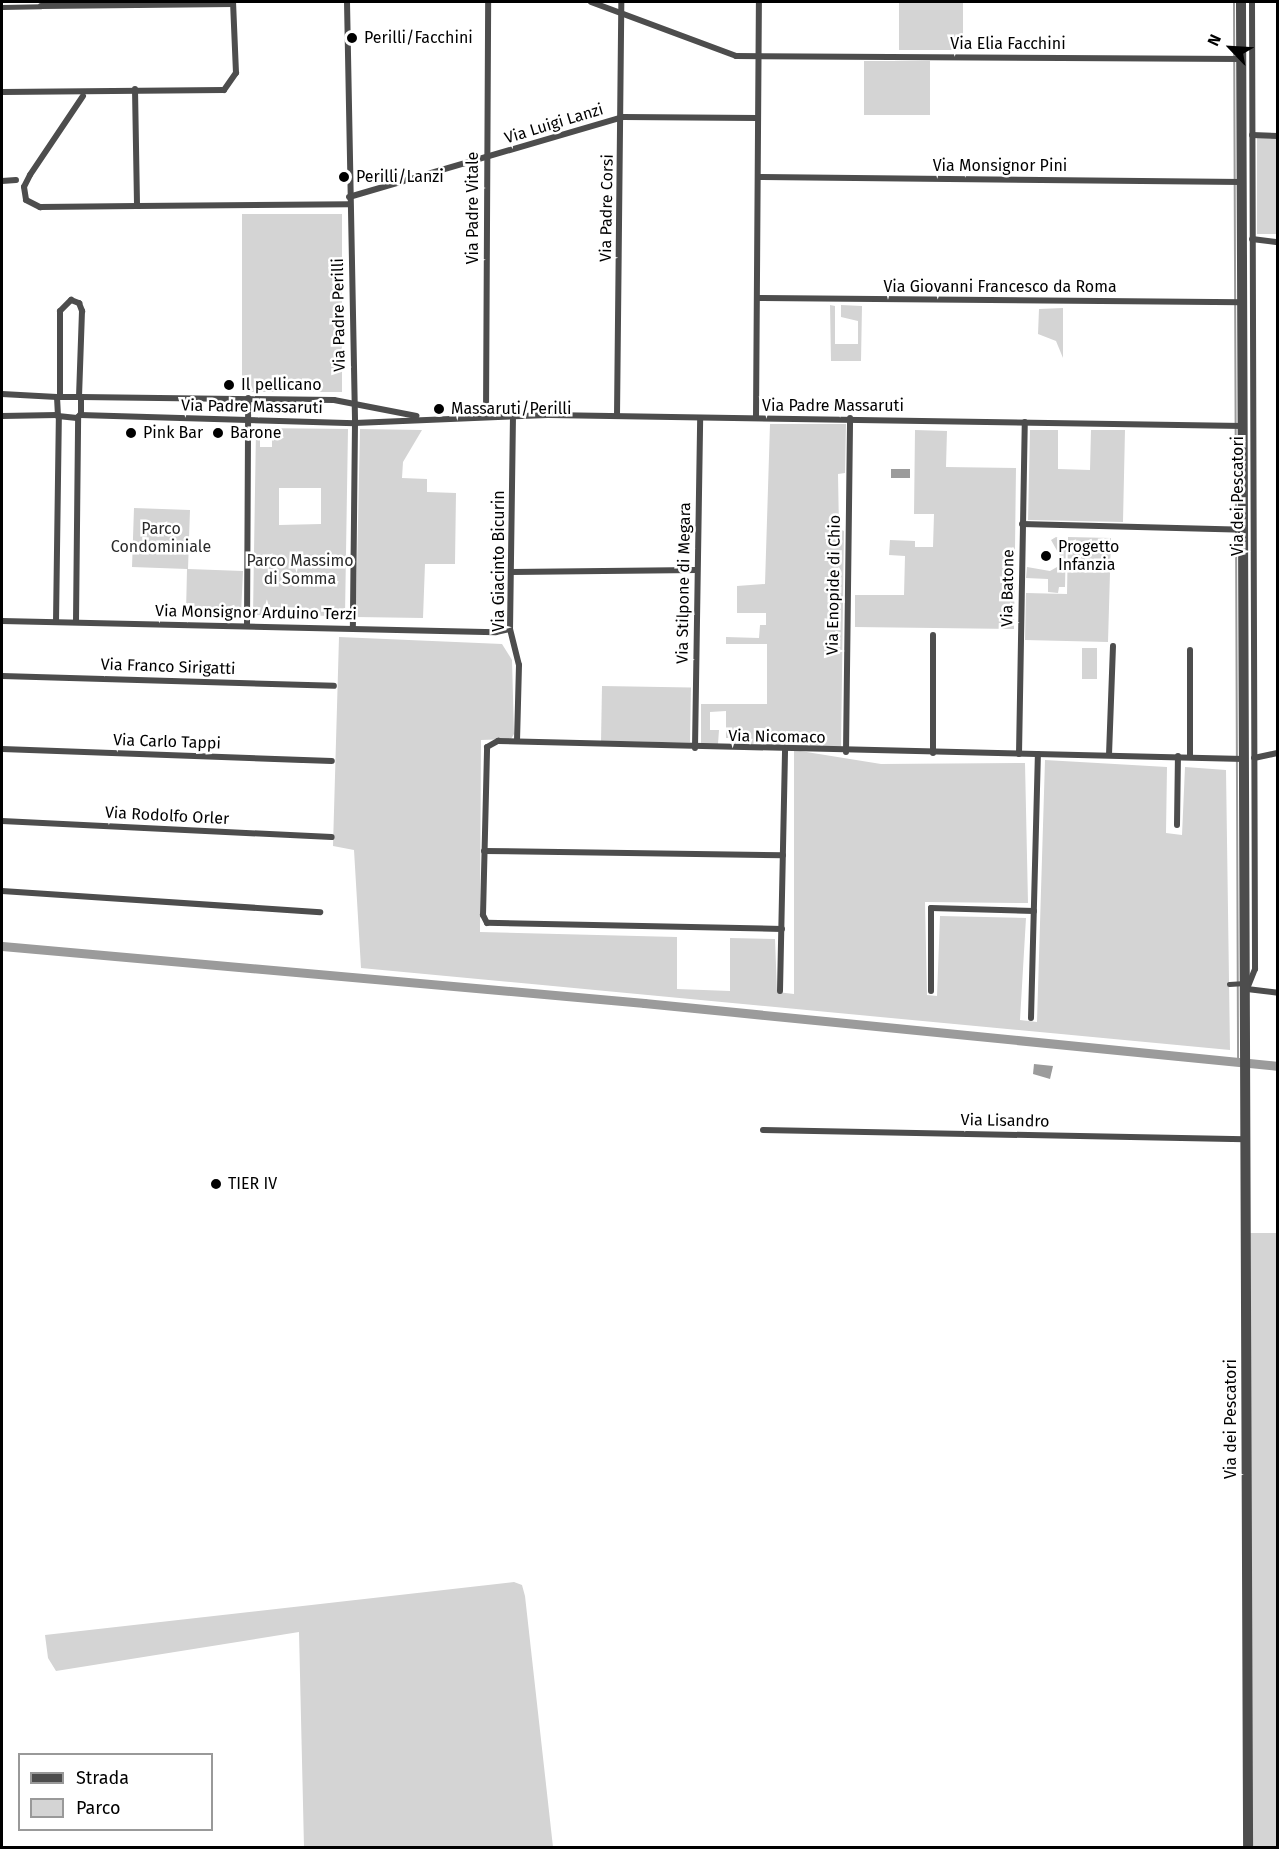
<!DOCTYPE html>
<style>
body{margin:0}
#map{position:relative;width:1279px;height:1849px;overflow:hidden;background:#fff;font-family:"Fira Sans",sans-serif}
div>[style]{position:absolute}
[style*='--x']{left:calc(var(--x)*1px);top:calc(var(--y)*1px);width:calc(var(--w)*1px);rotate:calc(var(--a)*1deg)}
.green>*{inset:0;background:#d4d4d4;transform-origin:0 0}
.water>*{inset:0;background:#9b9b9b;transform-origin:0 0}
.stream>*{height:2px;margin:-1px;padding:0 1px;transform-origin:1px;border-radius:1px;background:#9b9b9b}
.canal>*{height:9px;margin:-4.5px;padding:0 4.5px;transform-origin:4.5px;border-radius:4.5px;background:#9b9b9b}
.pedestrian>*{height:5px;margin:-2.5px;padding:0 2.5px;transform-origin:2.5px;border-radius:2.5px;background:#4d4d4d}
.minor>*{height:6px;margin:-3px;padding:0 3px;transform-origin:3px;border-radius:3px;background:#4d4d4d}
.tertiary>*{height:10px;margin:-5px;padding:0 5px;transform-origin:5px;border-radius:5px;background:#4d4d4d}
.dots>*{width:16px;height:16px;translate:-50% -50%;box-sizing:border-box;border:3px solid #fff;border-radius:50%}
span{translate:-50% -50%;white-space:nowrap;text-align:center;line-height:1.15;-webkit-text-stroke:5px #fff;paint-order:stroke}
.poi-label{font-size:16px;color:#000}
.left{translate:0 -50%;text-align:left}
.street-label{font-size:16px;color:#000}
.park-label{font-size:16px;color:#2b2b2b}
.frame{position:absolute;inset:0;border:3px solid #000;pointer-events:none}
.legend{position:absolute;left:18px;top:1753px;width:195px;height:78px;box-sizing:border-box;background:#fff;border:2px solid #999;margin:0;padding:8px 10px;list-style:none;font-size:18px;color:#000}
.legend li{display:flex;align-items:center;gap:12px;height:30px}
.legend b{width:30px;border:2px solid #999}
.north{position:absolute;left:1201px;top:18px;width:60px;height:60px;-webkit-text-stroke:4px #fff;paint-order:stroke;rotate:295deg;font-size:16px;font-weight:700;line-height:24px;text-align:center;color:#000}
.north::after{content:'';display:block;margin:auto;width:21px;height:27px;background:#000;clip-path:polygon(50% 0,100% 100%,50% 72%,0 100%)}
</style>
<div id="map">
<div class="green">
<i style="left:899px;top:2px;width:64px;height:48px"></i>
<i style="left:864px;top:61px;width:66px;height:54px"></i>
<i style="left:1277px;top:137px;width:97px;height:20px;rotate:90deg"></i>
<i style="left:242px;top:214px;width:100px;height:178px"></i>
<i style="clip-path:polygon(830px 305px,835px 306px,835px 344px,858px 344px,858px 321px,841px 317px,841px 305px,862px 306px,861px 361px,831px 361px)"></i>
<i style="clip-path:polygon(1063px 308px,1063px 358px,1056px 341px,1038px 334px,1039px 309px)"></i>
<i style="clip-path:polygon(770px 424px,846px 424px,845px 473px,838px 474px,839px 529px,844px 531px,841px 747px,731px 744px,731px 738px,726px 738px,726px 711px,710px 712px,710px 730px,719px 730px,718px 744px,701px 744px,701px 704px,767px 704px,767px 644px,726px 644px,726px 637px,759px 638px,760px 625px,766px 625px,766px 613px,737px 613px,737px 586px,765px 584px)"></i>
<i style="clip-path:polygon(evenodd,256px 428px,348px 429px,345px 616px,253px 615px,256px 428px,260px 433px,272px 433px,272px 447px,260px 447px,260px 433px,256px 428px,279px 488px,321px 488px,321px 524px,279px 525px,279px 488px)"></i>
<i style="clip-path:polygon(360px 429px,422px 430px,403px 462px,402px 478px,427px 479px,427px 492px,456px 493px,455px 564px,425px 564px,423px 618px,356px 617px)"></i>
<i style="clip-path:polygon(915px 430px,947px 431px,946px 467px,1016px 468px,1014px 629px,855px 627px,855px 595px,904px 595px,905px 556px,889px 555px,890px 540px,915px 541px,915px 547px,933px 547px,934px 514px,914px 514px)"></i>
<i style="clip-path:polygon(1030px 430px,1058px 430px,1058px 469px,1090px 470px,1091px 430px,1125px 430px,1123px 522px,1028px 520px)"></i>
<i style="clip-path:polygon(134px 508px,190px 510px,188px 569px,243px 571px,241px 614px,186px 612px,187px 569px,132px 567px)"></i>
<i style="clip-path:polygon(1056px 537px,1066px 541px,1065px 587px,1059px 587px,1058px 593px,1048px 592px,1048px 579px,1026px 578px,1027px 567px,1050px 571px,1064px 563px,1051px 540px)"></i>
<i style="clip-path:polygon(1068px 537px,1111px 538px,1108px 642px,1025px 640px,1026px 593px,1067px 594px)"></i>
<i style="clip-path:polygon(339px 637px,502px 644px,512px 660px,514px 734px,511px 739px,481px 740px,480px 932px,677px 937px,677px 989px,730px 991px,730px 938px,775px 939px,777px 992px,794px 994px,794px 750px,881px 764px,1025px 763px,1028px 903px,925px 902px,927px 995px,937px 996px,940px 916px,1026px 918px,1020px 1020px,1037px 1022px,1045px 760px,1167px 767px,1166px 833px,1182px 835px,1185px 767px,1226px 770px,1230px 1050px,361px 968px,354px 850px,333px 846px)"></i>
<i style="left:1082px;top:648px;width:15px;height:31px"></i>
<i style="left:602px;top:686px;width:89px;height:55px;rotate:1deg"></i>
<i style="left:1277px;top:1233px;width:614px;height:32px;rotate:90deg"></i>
<i style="clip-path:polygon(514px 1582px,522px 1585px,525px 1596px,553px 1847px,304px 1847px,299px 1632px,56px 1671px,48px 1658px,45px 1635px)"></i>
</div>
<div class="water">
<i style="left:891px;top:469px;width:19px;height:9px"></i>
<i style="clip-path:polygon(1034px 1064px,1053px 1066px,1050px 1079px,1033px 1074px)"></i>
</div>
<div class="stream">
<i style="--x:1234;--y:2;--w:1059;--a:89.78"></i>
</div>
<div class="canal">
<i style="--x:2;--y:946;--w:645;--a:5.07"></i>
<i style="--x:644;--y:1003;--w:637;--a:5.67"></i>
</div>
<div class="pedestrian">
<i style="--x:2;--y:7;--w:39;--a:-1"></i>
<i style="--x:1229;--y:984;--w:16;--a:-4"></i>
</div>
<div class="minor">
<i style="--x:347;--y:2;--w:421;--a:88.9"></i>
<i style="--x:355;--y:423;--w:205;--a:90.6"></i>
<i style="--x:591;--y:2;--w:155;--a:20.4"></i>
<i style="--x:736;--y:56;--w:505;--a:0.34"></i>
<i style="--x:1252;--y:2;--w:967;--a:89.82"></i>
<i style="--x:1255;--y:969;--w:22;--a:112"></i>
<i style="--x:1247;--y:989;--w:31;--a:7"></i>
<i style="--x:41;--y:6;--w:192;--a:-0.6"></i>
<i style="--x:135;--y:89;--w:117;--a:89"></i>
<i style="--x:137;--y:206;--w:213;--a:-0.5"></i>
<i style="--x:2;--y:92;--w:222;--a:-0.5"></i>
<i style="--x:224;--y:90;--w:21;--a:-55"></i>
<i style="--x:236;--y:73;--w:71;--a:-92.4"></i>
<i style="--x:83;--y:96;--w:95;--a:123.9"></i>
<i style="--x:30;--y:175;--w:13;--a:117"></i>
<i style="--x:24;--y:187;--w:13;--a:81"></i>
<i style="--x:26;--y:200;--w:16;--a:27"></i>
<i style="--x:40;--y:207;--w:97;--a:-0.6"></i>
<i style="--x:1252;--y:135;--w:26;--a:2"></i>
<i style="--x:758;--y:177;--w:484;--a:0.6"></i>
<i style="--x:2;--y:181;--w:14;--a:-4"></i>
<i style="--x:349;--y:197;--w:285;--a:-16.3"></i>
<i style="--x:623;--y:117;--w:135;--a:0.4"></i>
<i style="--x:1252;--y:239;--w:26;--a:7"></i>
<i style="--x:757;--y:298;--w:485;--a:0.5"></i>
<i style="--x:2;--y:394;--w:55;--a:3.1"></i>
<i style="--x:60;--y:395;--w:84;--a:-90"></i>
<i style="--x:60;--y:311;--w:16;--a:-45"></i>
<i style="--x:71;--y:300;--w:9;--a:21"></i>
<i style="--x:79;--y:303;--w:9;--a:69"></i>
<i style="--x:82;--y:311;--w:84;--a:92"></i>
<i style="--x:57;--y:397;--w:19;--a:87"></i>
<i style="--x:58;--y:416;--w:19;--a:6"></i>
<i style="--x:77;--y:418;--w:6;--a:-45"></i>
<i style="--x:81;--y:414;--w:17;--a:-90"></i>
<i style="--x:57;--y:397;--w:23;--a:0"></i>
<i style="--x:81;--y:397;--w:253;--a:0.7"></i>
<i style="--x:334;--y:400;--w:84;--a:11"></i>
<i style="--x:80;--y:415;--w:275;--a:1.7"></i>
<i style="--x:355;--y:423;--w:193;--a:-2.4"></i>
<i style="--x:548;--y:415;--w:695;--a:0.91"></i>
<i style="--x:486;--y:415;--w:413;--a:-89.7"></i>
<i style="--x:513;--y:415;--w:214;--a:90.8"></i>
<i style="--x:510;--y:629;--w:37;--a:76"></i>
<i style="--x:519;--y:665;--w:76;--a:91.5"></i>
<i style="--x:2;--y:416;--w:55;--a:-1"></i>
<i style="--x:617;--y:416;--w:414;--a:-89.4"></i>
<i style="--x:756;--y:418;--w:416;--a:-89.6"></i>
<i style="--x:1022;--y:524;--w:222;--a:1.5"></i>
<i style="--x:511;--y:572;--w:186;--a:-0.6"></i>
<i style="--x:2;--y:621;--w:494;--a:1.3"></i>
<i style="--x:496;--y:632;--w:14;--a:-12"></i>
<i style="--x:56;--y:622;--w:205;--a:-89.2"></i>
<i style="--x:76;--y:622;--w:205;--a:-89.4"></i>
<i style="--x:247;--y:626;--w:228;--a:-89.7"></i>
<i style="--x:933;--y:635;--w:118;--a:90"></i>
<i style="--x:1190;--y:650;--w:106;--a:90"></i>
<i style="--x:2;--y:676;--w:332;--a:1.7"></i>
<i style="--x:695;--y:748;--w:330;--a:-89.1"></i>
<i style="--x:2;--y:749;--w:330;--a:2.1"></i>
<i style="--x:846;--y:752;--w:334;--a:-89.3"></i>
<i style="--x:1019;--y:754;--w:332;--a:-89"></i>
<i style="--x:1109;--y:755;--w:109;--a:-87.9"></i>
<i style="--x:1254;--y:758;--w:25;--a:-12"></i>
<i style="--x:2;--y:821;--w:330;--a:2.8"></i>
<i style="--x:1177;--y:825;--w:69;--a:-89.2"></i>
<i style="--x:484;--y:851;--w:299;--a:0.8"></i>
<i style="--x:2;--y:891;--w:319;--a:3.8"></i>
<i style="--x:782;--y:929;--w:295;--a:-178.8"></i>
<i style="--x:487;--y:923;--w:9;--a:-117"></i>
<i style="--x:483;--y:915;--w:168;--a:-88.6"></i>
<i style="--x:487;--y:747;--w:13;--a:-29"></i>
<i style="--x:498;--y:741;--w:746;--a:1.38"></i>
<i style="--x:780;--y:991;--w:241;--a:-88.8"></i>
<i style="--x:931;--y:991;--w:83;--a:-90"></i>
<i style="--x:931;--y:908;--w:103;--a:1.7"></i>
<i style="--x:1031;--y:1018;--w:264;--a:-88.5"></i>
<i style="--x:763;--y:1130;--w:482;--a:1.1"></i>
</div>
<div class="tertiary">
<i style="--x:1241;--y:2;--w:1846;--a:89.78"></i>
</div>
<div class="dots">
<i style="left:352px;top:38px;background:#000"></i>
<i style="left:344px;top:177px;background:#000"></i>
<i style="left:229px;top:385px;background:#000"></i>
<i style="left:439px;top:409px;background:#000"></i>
<i style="left:131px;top:433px;background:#000"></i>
<i style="left:218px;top:433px;background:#000"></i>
<i style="left:1046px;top:556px;background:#000"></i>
<i style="left:216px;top:1184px;background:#000"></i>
</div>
<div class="poi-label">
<span class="left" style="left:364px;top:38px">Perilli/Facchini</span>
<span class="left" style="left:356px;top:177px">Perilli/Lanzi</span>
<span class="left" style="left:241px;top:385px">Il pellicano</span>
<span class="left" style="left:451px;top:409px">Massaruti/Perilli</span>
<span class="left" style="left:143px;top:433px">Pink Bar</span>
<span class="left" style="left:230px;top:433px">Barone</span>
<span class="left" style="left:1058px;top:556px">Progetto<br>Infanzia</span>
<span class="left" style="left:228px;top:1184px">TIER IV</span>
</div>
<div class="street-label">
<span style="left:1008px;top:44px">Via Elia Facchini</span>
<span style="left:554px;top:124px;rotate:-17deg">Via Luigi Lanzi</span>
<span style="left:1000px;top:166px">Via Monsignor Pini</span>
<span style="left:473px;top:208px;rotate:-90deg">Via Padre Vitale</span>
<span style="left:607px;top:208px;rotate:-89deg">Via Padre Corsi</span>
<span style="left:1000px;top:287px">Via Giovanni Francesco da Roma</span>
<span style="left:339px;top:315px;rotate:-91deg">Via Padre Perilli</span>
<span style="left:833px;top:406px">Via Padre Massaruti</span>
<span style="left:252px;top:407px;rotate:1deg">Via Padre Massaruti</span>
<span style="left:1238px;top:496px;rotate:-90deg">Via dei Pescatori</span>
<span style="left:499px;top:561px;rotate:-90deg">Via Giacinto Bicurin</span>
<span style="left:684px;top:583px;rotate:-89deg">Via Stilpone di Megara</span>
<span style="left:834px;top:585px;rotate:-89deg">Via Enopide di Chio</span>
<span style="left:1008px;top:588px;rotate:-89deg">Via Batone</span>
<span style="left:256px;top:613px;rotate:1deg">Via Monsignor Arduino Terzi</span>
<span style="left:168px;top:667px;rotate:2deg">Via Franco Sirigatti</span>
<span style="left:777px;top:737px;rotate:1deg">Via Nicomaco</span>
<span style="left:167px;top:742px;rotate:2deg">Via Carlo Tappi</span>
<span style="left:167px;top:816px;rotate:3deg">Via Rodolfo Orler</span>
<span style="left:1005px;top:1121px;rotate:1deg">Via Lisandro</span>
<span style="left:1231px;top:1419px;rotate:-90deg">Via dei Pescatori</span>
</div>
<div class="park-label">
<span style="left:161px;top:538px">Parco<br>Condominiale</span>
<span style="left:300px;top:570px">Parco Massimo<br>di Somma</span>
</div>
<div class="frame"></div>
<ul class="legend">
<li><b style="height:8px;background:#4d4d4d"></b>Strada</li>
<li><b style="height:16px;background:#d4d4d4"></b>Parco</li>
</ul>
<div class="north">N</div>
</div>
